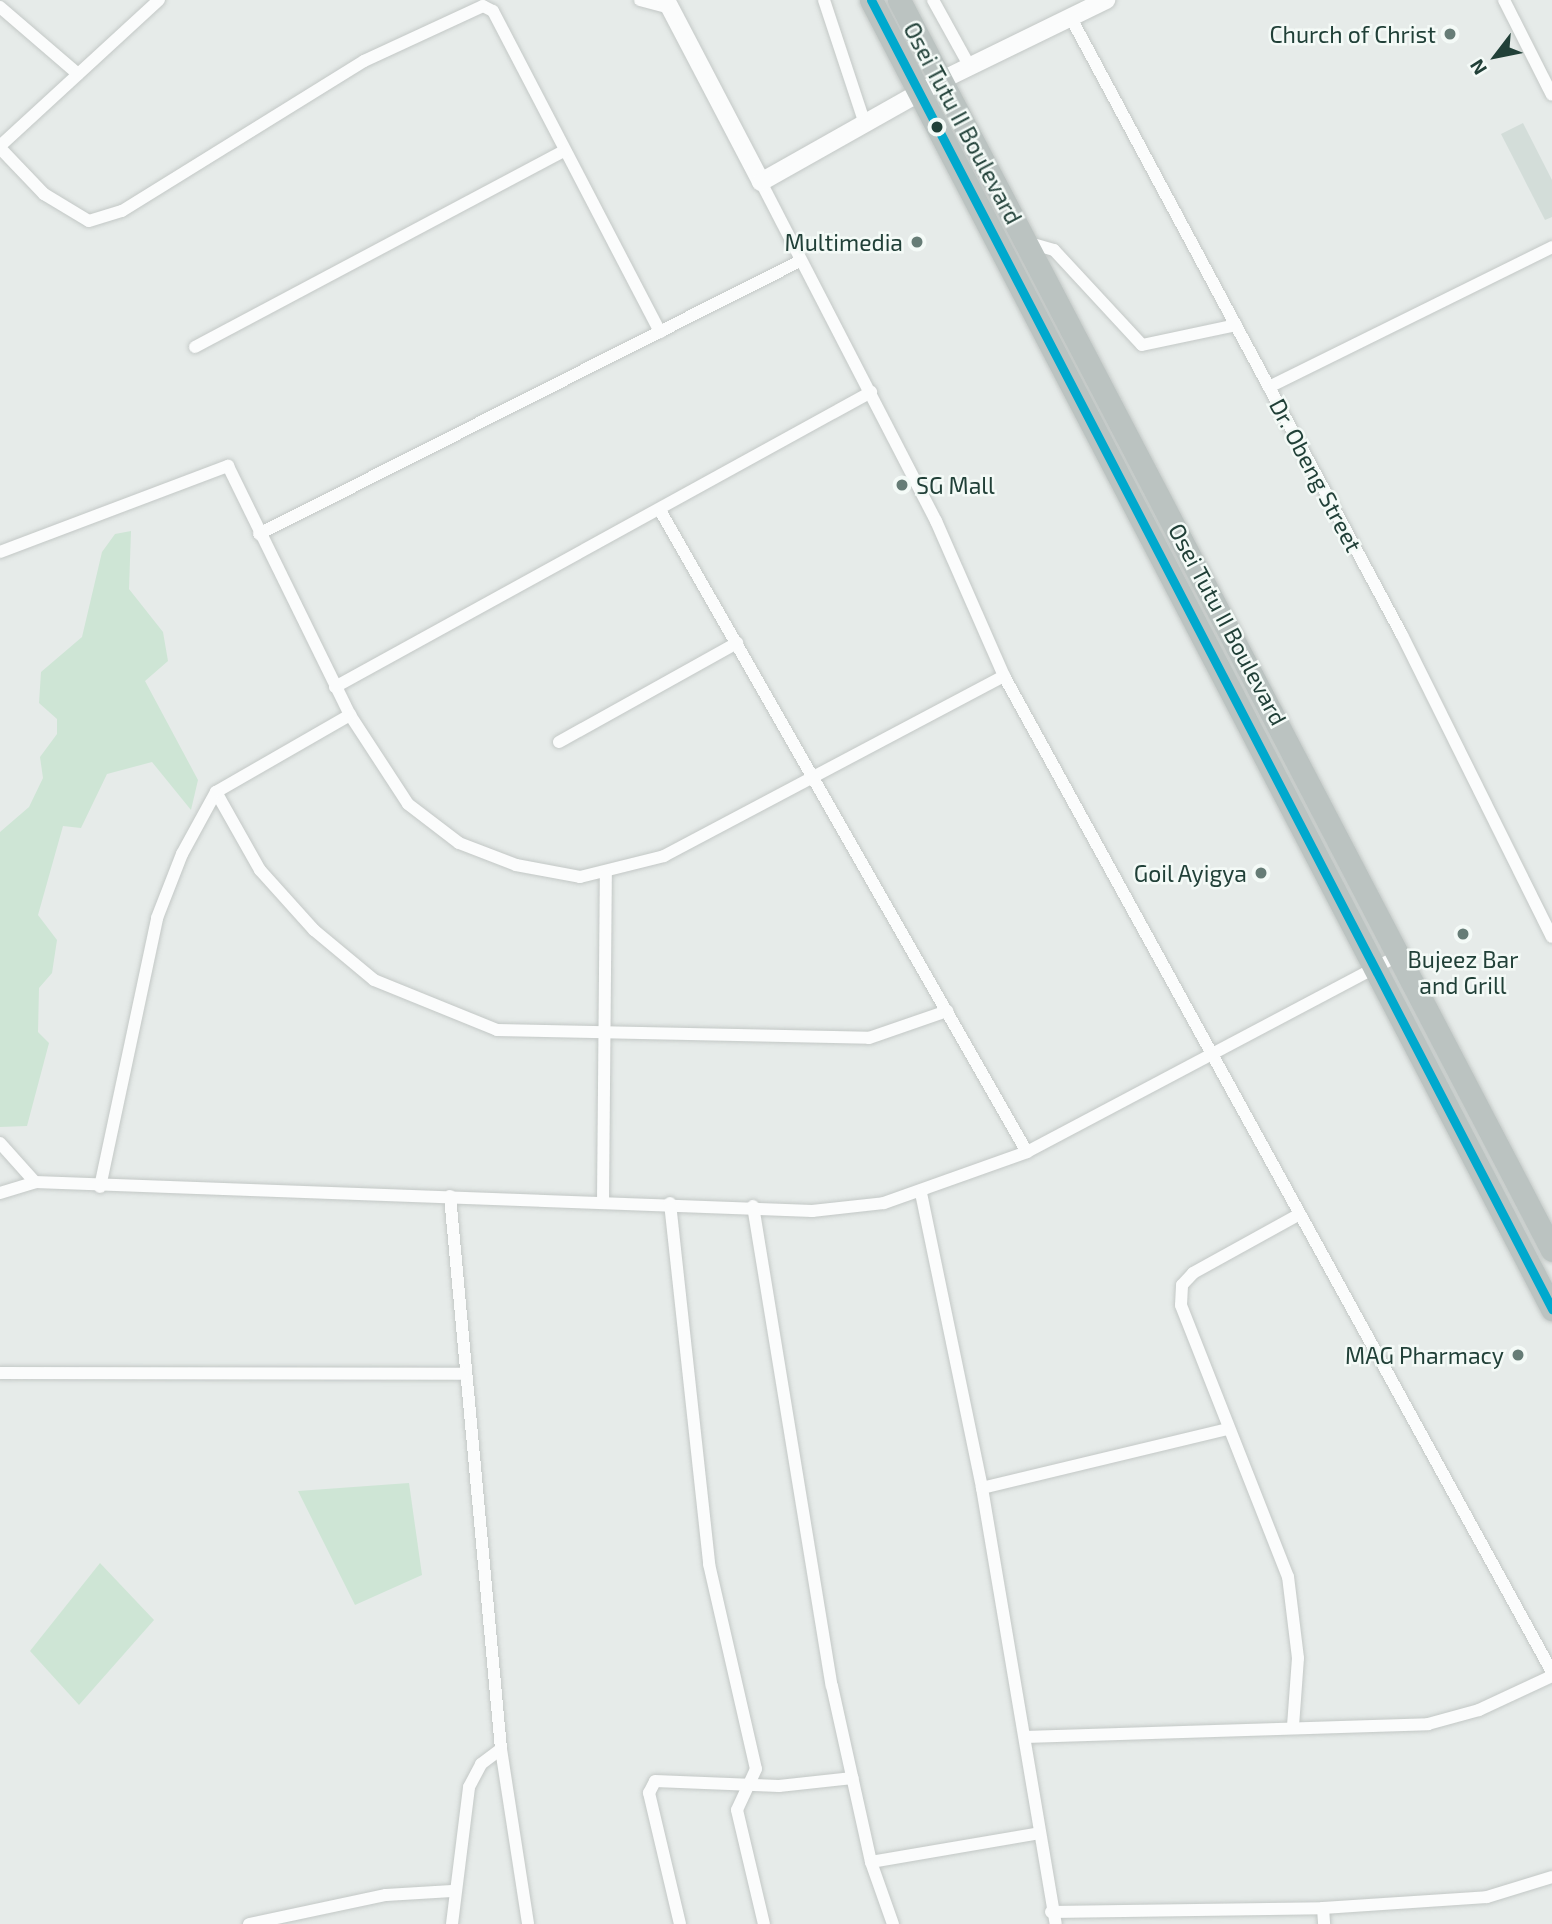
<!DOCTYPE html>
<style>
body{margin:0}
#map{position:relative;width:1552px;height:1924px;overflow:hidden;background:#e6ebe9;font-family:"Exo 2",sans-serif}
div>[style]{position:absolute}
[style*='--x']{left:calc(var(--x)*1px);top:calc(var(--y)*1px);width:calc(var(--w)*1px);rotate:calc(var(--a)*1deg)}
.built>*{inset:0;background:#d3ddd9}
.green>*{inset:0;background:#cee5d5}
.roads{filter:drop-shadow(0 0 2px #c3c8c6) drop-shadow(0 0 2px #c3c8c6)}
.street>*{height:12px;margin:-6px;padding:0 6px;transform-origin:6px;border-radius:6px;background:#fbfcfc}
.secondary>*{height:18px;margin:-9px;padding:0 9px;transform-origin:9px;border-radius:9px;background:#fbfcfc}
.highway>*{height:23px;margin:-11.5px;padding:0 11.5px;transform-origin:11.5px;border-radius:11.5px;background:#bbc3c1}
.bus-1>*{height:9px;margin:-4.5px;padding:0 4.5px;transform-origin:4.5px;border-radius:4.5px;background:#00a9ce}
.dots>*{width:19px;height:19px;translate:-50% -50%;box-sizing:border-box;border:4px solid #f4faf7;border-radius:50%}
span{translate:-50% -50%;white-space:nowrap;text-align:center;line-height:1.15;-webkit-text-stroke:5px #f4faf7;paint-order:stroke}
.poi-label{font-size:23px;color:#214038}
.right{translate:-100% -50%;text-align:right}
.left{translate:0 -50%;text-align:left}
.street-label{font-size:23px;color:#214038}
.north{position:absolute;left:1461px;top:21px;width:70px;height:70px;-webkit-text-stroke:5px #f4faf7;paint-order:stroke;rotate:238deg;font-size:19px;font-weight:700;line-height:28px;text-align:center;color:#214038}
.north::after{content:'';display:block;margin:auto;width:24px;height:32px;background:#214038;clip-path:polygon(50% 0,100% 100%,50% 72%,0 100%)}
</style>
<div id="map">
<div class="built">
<i style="clip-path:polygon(1523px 123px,1552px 180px,1552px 217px,1545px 220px,1501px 134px)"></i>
</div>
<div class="green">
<i style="clip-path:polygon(131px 531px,129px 589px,163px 632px,168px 661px,145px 681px,198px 780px,191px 810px,152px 762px,107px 774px,81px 828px,63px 826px,38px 915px,57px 940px,52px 973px,39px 988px,38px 1032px,49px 1043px,27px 1126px,0 1127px,0 832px,29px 807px,43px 778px,40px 757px,57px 734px,57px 719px,39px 703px,41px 672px,82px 637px,102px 552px,115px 534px)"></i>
<i style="clip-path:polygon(409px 1483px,422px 1575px,355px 1605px,298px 1491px)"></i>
<i style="clip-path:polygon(100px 1563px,154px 1620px,79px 1705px,30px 1651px)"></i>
</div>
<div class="roads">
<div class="street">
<i style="--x:640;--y:0;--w:30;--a:15"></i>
<i style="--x:824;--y:0;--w:131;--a:71.7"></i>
<i style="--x:933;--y:0;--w:77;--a:61.1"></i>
<i style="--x:1504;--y:0;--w:106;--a:63.2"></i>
<i style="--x:0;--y:7;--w:103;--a:40.7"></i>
<i style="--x:1071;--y:18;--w:700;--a:61.79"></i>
<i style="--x:1402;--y:635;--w:337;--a:63.6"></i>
<i style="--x:0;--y:146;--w:216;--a:-42.6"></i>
<i style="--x:0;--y:148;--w:64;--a:46.3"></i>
<i style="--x:44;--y:194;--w:52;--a:31"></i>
<i style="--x:89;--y:221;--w:34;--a:-17"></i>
<i style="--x:122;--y:211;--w:285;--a:-31.8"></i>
<i style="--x:364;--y:61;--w:131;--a:-24.8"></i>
<i style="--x:483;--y:6;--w:11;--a:27"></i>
<i style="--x:493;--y:11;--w:362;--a:62.5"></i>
<i style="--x:761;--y:182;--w:382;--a:62.7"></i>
<i style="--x:936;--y:521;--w:169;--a:66.3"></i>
<i style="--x:1004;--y:676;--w:1137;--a:61.18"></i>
<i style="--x:1026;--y:242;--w:29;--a:16"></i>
<i style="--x:1054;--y:250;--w:129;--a:47.2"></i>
<i style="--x:1142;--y:345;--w:96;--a:-12"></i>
<i style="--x:195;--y:347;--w:418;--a:-28"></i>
<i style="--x:1269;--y:387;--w:316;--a:-26.3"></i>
<i style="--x:661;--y:512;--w:737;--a:60.24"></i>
<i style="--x:259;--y:534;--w:606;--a:-26.78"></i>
<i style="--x:0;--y:552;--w:244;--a:-20.7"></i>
<i style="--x:228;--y:466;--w:277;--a:63.9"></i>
<i style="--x:350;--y:715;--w:106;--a:56.9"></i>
<i style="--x:408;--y:804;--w:64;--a:37.4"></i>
<i style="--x:459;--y:843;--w:61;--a:21.1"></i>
<i style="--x:516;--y:865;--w:65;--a:10.6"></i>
<i style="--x:580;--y:877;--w:87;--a:-14"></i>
<i style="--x:664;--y:856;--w:385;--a:-27.9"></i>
<i style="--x:335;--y:687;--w:612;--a:-28.83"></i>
<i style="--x:559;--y:742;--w:204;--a:-29.1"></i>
<i style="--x:216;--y:792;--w:90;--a:60.6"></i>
<i style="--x:260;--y:870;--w:81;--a:48"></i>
<i style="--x:314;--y:930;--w:78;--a:39.8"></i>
<i style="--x:374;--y:980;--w:133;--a:22.1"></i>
<i style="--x:497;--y:1030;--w:372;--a:1.2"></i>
<i style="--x:869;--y:1038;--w:83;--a:-19.1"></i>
<i style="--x:0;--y:1143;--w:52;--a:48.1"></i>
<i style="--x:100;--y:1187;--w:275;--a:-78"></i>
<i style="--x:157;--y:918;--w:69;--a:-68.7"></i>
<i style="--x:182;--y:854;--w:71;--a:-61.3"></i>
<i style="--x:216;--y:792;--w:155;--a:-29.9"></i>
<i style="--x:0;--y:1193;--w:37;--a:-17"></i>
<i style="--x:35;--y:1182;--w:778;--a:2.14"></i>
<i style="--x:812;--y:1211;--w:72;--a:-6.3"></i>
<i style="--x:884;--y:1203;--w:152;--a:-19.6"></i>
<i style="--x:1027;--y:1152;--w:421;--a:-27.9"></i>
<i style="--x:921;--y:1193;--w:301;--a:78.3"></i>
<i style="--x:982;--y:1488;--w:442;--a:80.4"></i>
<i style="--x:450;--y:1196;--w:555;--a:84.73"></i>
<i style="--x:501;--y:1749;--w:177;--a:81.2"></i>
<i style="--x:603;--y:1201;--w:326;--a:-89.5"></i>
<i style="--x:670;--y:1203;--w:363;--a:83.8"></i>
<i style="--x:709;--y:1564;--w:210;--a:77.1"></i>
<i style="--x:756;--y:1769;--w:45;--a:114.9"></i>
<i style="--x:737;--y:1810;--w:117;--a:76.7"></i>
<i style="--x:753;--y:1206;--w:486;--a:80.7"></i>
<i style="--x:832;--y:1686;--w:180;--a:77.5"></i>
<i style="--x:871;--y:1862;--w:66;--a:70.5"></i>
<i style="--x:0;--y:1373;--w:462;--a:0.1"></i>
<i style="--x:982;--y:1488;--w:253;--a:-13.5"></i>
<i style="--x:1293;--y:1726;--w:68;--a:-85.8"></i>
<i style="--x:1298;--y:1658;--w:82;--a:-97"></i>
<i style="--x:1288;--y:1577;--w:292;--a:-111.5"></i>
<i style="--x:1181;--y:1305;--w:20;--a:-87"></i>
<i style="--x:1182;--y:1285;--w:16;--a:-47"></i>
<i style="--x:1193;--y:1273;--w:122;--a:-28.9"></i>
<i style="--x:1025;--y:1737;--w:403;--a:-1.8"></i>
<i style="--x:1428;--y:1724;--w:53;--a:-15.4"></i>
<i style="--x:1479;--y:1710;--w:81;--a:-25"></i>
<i style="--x:871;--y:1862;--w:171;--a:-9.7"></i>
<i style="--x:1323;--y:1908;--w:16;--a:86"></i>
<i style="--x:1051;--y:1912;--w:272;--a:-0.8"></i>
<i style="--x:1323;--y:1908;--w:164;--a:-3.8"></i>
<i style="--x:1487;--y:1897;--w:68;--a:-17.1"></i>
<i style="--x:249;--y:1924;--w:140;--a:-12"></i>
<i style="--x:386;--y:1895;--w:66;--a:-3.5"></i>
<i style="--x:452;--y:1924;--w:138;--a:-82.9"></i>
<i style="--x:469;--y:1787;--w:26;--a:-62"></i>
<i style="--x:481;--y:1764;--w:25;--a:-37"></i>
<i style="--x:680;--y:1924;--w:135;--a:-103.3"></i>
<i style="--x:649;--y:1793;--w:13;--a:-63"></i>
<i style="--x:655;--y:1781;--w:124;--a:2.3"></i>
<i style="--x:779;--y:1786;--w:74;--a:-6.2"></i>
</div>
<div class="secondary">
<i style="--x:666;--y:0;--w:205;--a:62.4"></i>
<i style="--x:761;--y:182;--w:206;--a:-29.4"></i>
<i style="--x:940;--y:81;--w:185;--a:-26"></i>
</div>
<div class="highway">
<i style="--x:871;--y:0;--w:1476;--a:62.51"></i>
<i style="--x:899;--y:0;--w:1410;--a:62.42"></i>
</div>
</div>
<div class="bus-1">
<i style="--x:871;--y:0;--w:1476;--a:62.51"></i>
</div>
<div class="dots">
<i style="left:1450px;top:34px;background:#667c76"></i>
<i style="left:937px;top:127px;background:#214038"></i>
<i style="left:917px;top:242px;background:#667c76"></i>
<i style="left:902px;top:485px;background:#667c76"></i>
<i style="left:1261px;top:873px;background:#667c76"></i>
<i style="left:1463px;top:934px;background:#667c76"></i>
<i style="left:1518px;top:1355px;background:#667c76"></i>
</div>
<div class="poi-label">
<span class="right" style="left:1436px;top:34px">Church of Christ</span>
<span class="right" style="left:903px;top:242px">Multimedia</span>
<span class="left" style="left:916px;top:485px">SG Mall</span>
<span class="right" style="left:1247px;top:873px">Goil Ayigya</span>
<span style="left:1463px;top:972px">Bujeez Bar<br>and Grill</span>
<span class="right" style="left:1504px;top:1355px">MAG Pharmacy</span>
</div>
<div class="street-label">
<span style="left:963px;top:123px;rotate:62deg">Osei Tutu II Boulevard</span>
<span style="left:1316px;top:475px;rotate:62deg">Dr. Obeng Street</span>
<span style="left:1228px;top:624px;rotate:62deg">Osei Tutu II Boulevard</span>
</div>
<div class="north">N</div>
</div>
